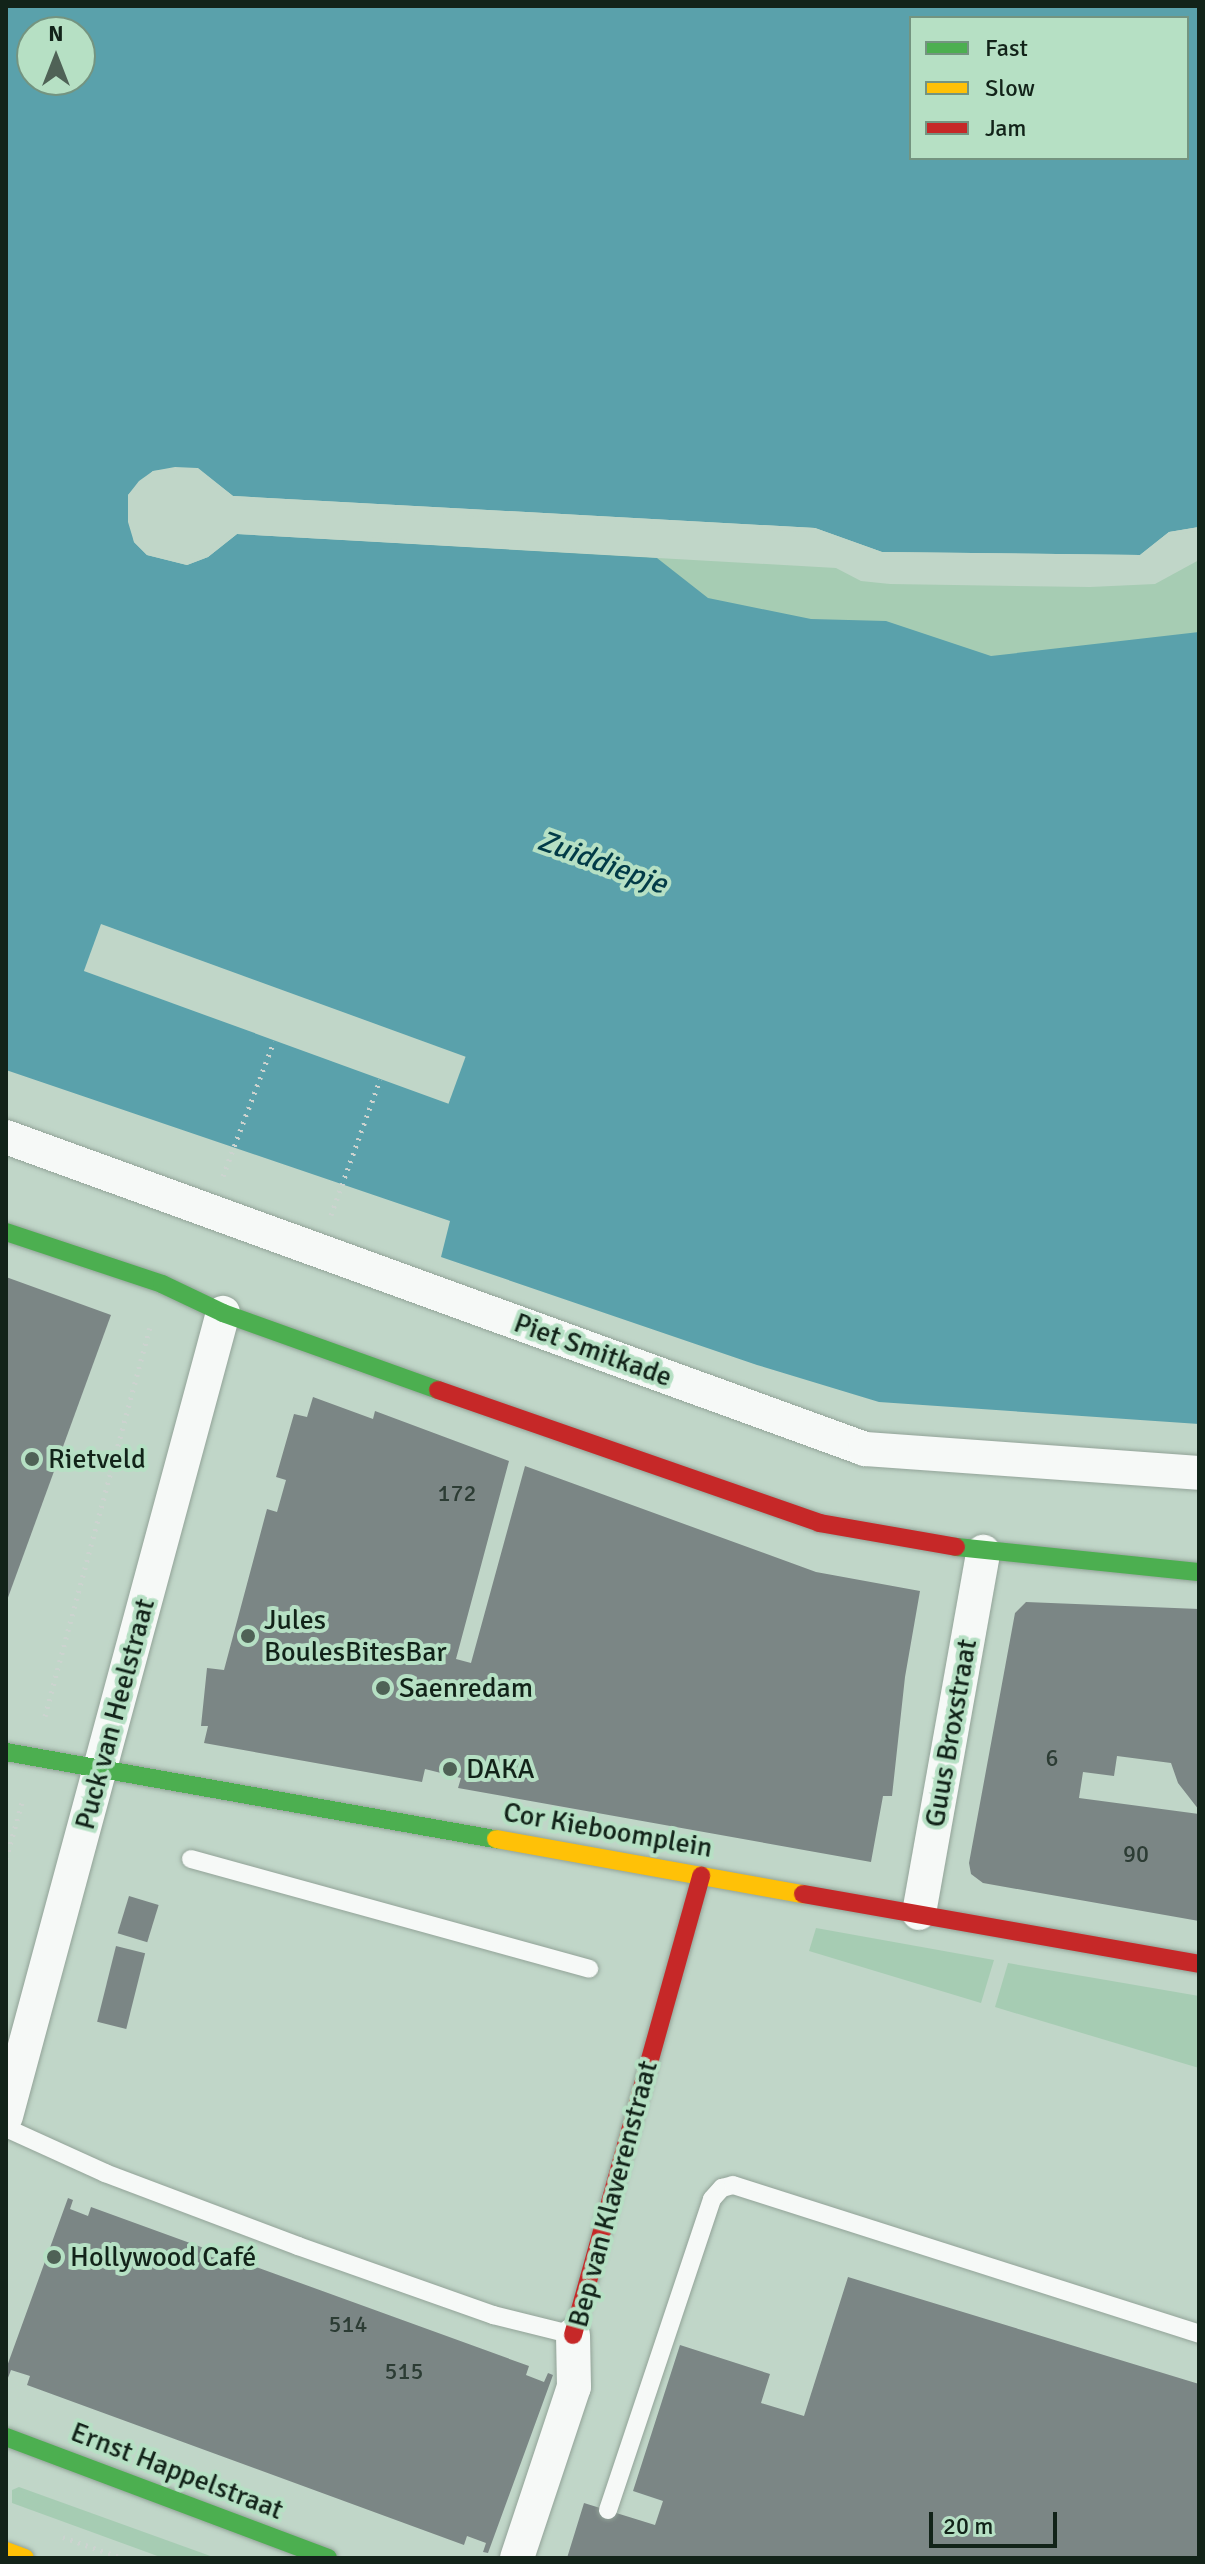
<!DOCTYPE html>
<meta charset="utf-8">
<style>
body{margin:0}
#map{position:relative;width:1205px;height:2564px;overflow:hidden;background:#c0d6c8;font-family:Signika,sans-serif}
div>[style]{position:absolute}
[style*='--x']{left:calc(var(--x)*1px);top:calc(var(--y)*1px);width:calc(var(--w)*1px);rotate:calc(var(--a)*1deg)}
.green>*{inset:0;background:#a6ccb3}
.water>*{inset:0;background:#5aa1ab}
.pier>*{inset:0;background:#c0d6c8;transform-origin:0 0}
.building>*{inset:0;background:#7b8685;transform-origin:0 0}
.path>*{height:5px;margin-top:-2.5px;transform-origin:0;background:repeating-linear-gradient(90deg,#ccd3cf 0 2px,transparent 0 8px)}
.roads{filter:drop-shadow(0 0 2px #92a398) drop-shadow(0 0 2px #92a398)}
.lane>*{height:18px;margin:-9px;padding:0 9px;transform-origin:9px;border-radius:9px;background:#f6f9f7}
.street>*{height:34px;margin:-17px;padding:0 17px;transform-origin:17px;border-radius:17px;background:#f6f9f7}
.fast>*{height:18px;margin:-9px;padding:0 9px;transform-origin:9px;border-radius:9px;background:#4caf50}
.slow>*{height:18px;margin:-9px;padding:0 9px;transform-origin:9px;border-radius:9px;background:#ffc107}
.jam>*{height:18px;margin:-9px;padding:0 9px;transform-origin:9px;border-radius:9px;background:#c62828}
.dots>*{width:22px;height:22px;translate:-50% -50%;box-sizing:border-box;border:4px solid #b6e0c4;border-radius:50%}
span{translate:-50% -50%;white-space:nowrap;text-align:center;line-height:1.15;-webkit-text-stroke:8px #b6e0c4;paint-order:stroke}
.number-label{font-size:24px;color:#2c3c34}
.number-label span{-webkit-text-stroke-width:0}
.street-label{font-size:28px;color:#122319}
.poi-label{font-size:28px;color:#122319}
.left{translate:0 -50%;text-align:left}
.water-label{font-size:30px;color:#023b47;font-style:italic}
.frame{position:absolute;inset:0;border:8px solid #122319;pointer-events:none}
.legend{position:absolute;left:909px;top:16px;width:280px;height:144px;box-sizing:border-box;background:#b6e0c4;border:2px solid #749480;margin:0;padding:10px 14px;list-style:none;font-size:24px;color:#122319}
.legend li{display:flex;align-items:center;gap:16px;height:40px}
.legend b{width:40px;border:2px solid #749480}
.north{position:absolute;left:16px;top:16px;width:80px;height:80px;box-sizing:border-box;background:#b6e0c4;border:2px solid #749480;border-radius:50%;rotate:0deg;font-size:22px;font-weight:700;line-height:32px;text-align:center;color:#122319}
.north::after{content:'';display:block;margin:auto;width:28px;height:36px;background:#4f6256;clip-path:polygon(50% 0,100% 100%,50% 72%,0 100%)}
.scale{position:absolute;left:929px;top:2512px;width:128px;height:36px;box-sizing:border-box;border:4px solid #122319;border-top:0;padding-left:10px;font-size:24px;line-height:28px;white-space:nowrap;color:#122319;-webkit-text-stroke:6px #b6e0c4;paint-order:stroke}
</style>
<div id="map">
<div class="green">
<i style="clip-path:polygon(320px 539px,836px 568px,861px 581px,890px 584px,1090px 587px,1155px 584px,1199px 560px,1199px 759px)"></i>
<i style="clip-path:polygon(816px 1928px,994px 1960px,981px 2003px,809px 1951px)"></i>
<i style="clip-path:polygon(1008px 1963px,1199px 1996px,1199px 2068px,995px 2007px)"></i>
<i style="clip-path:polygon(19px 2487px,216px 2558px,163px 2558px,12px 2503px,12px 2490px)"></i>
</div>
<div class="water">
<i style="clip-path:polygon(evenodd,6px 6px,1199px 6px,1199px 527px,1169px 532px,1140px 555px,882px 552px,815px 528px,233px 496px,198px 468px,153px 471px,128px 495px,134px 542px,147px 555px,187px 565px,208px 557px,237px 534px,657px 558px,708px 598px,811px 619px,886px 621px,991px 656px,1199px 632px,1199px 1424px,879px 1402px,757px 1365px,441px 1257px,450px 1221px,6px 1070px,6px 6px,911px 18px,1187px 18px,1187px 158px,911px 158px,911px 18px,6px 6px,32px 32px,80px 32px,80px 80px,32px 80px,32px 32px)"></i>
</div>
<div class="pier">
<i style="clip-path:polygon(175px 467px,197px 468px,233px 496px,815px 528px,882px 552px,1140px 555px,1169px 532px,1199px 527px,1199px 531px,1171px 535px,1141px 559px,882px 556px,814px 532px,561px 522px,233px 500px,196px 472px,155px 475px,132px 496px,132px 521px,138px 539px,149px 552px,187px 561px,206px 554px,237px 530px,657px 554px,664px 558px,237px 534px,208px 557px,187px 565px,147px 555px,134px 542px,128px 522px,128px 495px,139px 481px,153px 471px)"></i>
<i style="left:101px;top:924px;width:388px;height:50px;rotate:20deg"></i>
</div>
<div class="building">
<i style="clip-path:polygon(6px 1277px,111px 1315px,6px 1603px)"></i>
<i style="clip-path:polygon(313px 1397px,373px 1419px,375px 1411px,509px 1461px,456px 1659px,471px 1663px,525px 1466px,816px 1572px,920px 1591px,905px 1677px,892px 1796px,883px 1796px,871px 1862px,458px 1788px,461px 1778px,425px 1769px,422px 1782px,204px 1743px,208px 1726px,201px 1726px,207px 1668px,224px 1670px,267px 1509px,277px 1512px,286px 1480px,276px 1477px,294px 1414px,307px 1417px)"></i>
<i style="clip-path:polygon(1026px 1602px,1199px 1609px,1199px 1810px,1178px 1783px,1171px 1763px,1117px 1756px,1114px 1776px,1083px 1772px,1079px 1798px,1199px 1814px,1199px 1921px,983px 1883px,971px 1874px,969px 1863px,1015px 1613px)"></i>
<i style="left:129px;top:1896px;width:31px;height:39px;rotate:17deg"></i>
<i style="left:116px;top:1946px;width:30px;height:78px;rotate:14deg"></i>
<i style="clip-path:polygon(68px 2198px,73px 2200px,70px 2209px,88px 2216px,91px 2207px,529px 2366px,526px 2375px,544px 2382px,548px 2373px,553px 2375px,488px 2553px,483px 2552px,486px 2543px,467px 2536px,464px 2545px,27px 2385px,30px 2376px,11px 2370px,6px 2383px,6px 2369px)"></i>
<i style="clip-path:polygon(848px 2277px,1199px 2384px,1199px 2558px,567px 2558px,584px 2503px,655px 2525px,663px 2501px,633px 2491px,680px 2345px,770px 2374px,761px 2403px,804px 2416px)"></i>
</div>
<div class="path">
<i style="--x:223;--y:1176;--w:144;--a:-69.3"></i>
<i style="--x:331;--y:1215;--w:144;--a:-70.1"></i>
<i style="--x:45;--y:1716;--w:402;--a:-74.9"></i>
<i style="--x:6;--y:1859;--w:62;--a:-74.2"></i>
<i style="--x:63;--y:2537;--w:63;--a:19.6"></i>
</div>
<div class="roads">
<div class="lane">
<i style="--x:191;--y:1859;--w:413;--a:15.4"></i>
<i style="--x:6;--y:2128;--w:109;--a:24.4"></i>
<i style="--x:105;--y:2173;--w:206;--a:20.7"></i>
<i style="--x:298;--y:2246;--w:207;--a:19.5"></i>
<i style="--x:493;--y:2315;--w:82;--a:14"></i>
<i style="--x:608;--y:2510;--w:328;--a:-71.5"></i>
<i style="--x:712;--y:2199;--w:15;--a:-48"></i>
<i style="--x:722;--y:2188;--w:11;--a:-15"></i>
<i style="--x:733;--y:2185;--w:489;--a:17.7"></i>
</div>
<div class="street">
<i style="--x:6;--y:1137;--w:914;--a:19.96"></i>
<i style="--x:865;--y:1449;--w:335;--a:4.1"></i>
<i style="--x:919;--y:1913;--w:367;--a:-79.9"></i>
<i style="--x:6;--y:2116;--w:832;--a:-74.88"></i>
<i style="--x:517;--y:2558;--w:180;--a:-71.6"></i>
<i style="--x:574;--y:2387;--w:52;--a:-91.1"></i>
</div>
<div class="fast">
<i style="--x:6;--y:1232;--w:164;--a:18.4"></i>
<i style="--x:162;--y:1284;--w:68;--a:25.4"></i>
<i style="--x:223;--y:1313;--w:228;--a:19.7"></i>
<i style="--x:956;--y:1547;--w:244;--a:5.9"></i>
<i style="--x:6;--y:1752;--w:498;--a:10.1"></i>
<i style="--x:6;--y:2437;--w:344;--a:20.6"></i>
</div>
<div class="slow">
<i style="--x:496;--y:1839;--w:312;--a:10.2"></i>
<i style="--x:6;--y:2551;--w:20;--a:20"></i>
</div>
<div class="jam">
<i style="--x:438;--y:1390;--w:404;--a:19.2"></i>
<i style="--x:819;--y:1523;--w:139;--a:9.9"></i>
<i style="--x:803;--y:1894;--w:402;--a:10"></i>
<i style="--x:573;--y:2335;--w:477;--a:-74.4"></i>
</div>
</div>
<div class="dots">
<i style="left:32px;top:1459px;background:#4f6256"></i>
<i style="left:248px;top:1636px;background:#4f6256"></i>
<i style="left:383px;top:1688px;background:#4f6256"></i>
<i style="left:450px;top:1769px;background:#4f6256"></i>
<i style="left:54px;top:2257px;background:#4f6256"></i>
</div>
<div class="number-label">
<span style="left:457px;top:1494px">172</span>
<span style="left:1052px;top:1759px">6</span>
<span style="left:1136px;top:1855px">90</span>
<span style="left:348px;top:2325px">514</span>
<span style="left:404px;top:2372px">515</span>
</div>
<div class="street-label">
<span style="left:593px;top:1350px;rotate:20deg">Piet Smitkade</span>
<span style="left:115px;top:1714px;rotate:-75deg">Puck van Heelstraat</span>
<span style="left:951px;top:1733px;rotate:-80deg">Guus Broxstraat</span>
<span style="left:608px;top:1830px;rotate:10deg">Cor Kieboomplein</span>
<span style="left:613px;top:2194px;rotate:-75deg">Bep van Klaverenstraat</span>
<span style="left:177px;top:2471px;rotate:21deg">Ernst Happelstraat</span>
</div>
<div class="poi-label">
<span class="left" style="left:48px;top:1459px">Rietveld</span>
<span class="left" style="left:264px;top:1636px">Jules<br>BoulesBitesBar</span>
<span class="left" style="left:399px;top:1688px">Saenredam</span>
<span class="left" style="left:466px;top:1769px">DAKA</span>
<span class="left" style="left:70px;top:2257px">Hollywood Café</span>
</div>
<div class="water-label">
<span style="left:602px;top:863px;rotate:20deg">Zuiddiepje</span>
</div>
<div class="frame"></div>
<ul class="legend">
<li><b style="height:10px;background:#4caf50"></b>Fast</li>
<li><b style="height:10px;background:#ffc107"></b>Slow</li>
<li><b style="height:10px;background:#c62828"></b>Jam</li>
</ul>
<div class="north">N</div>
<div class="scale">20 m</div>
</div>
